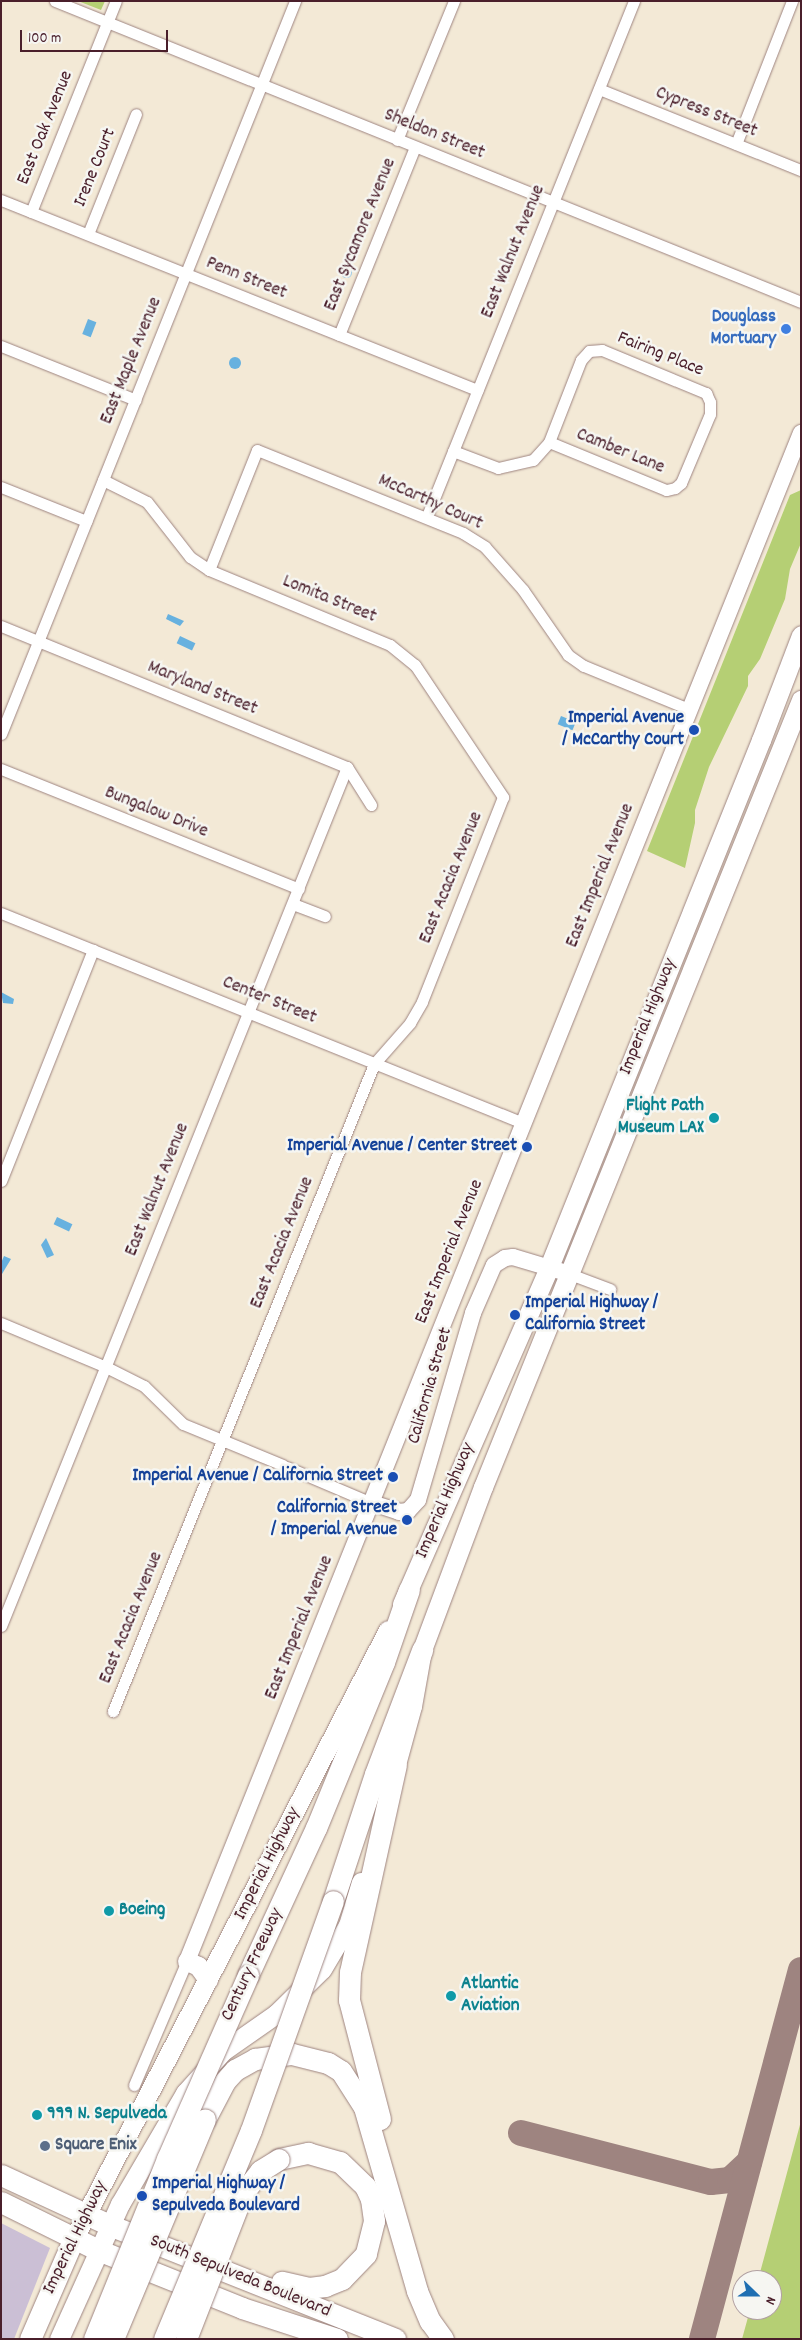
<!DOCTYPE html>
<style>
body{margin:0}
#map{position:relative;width:802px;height:2340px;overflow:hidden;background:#f3e9d6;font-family:Dekko,sans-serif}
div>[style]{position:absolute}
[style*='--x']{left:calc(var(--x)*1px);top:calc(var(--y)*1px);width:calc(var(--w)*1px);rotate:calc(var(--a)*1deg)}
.industrial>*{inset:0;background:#cbbfd5}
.green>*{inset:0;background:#b5cf74}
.water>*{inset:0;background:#67b1df;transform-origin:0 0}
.round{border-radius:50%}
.taxiway>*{height:26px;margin:-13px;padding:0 13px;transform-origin:13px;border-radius:13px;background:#9e8480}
.roads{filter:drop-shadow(0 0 1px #9e8480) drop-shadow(0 0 1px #9e8480)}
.street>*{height:11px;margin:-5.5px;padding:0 5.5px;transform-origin:5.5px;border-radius:5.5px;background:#fff}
.secondary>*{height:16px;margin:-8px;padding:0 8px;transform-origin:8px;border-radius:8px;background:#fff}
.primary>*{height:19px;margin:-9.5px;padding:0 9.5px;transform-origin:9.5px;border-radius:9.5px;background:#fff}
.highway>*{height:21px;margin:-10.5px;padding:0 10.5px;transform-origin:10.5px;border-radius:10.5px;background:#fff}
.bridges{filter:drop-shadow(0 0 1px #9e8480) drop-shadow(0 0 1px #9e8480)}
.highway-bridge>*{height:21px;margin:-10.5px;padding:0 10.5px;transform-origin:10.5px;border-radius:10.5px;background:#fff}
.dots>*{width:14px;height:14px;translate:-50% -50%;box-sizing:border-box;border:2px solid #f6f6f2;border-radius:50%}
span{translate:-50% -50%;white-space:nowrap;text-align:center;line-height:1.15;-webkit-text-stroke:5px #f6f6f2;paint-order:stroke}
.street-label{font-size:19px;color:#4a1f2b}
.shop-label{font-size:19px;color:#366cbe;font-weight:700}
.right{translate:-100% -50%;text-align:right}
.transit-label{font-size:19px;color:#164399;font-weight:700}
.left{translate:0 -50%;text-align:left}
.culture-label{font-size:19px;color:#0d838f;font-weight:700}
.service-label{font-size:19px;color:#4e5e75;font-weight:700}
.frame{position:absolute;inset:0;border:2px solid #4a1f2b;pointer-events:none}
.north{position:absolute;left:732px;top:2270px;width:50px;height:50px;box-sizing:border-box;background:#f6f6f2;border:1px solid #b1a0a2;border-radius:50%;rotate:112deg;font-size:14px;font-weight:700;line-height:20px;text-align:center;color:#4a1f2b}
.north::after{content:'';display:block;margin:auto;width:18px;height:22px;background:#1f6fb2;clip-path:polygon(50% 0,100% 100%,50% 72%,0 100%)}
.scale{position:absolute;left:20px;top:30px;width:148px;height:22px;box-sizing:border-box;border:2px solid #4a1f2b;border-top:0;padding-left:6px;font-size:15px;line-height:18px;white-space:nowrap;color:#4a1f2b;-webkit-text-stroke:4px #f6f6f2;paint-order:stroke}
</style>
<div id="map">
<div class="industrial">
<i style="clip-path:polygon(1px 2223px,50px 2248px,14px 2339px,1px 2339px)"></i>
</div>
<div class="green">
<i style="clip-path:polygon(78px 1px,105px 1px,101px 10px)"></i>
<i style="clip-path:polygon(801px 490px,801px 543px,790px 569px,785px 599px,760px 659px,748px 676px,748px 686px,709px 767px,695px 810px,695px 823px,685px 868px,647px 851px,790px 495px)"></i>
<i style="clip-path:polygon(801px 2121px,801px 2339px,742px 2339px,750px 2310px,772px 2310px,772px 2280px,758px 2280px)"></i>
</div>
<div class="water">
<i class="round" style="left:340.5px;top:266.5px;width:11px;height:11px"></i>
<i style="left:88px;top:319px;width:9px;height:16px;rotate:21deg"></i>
<i class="round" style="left:229px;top:357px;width:12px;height:12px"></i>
<i style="clip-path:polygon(168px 614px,184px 621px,180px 626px,166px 619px)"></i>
<i style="left:180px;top:636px;width:17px;height:8px;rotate:25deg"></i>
<i style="left:561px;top:716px;width:16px;height:9px;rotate:22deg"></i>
<i style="clip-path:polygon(1px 992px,14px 999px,13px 1004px,3px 1003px)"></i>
<i style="left:57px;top:1217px;width:17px;height:8px;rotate:25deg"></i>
<i style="clip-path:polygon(46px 1238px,54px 1255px,47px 1258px,41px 1245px)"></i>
<i style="clip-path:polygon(4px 1256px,11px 1259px,2px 1274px,1px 1263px)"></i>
</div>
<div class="taxiway">
<i style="--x:521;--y:2133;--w:196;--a:14.5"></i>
<i style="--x:711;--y:2182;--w:19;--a:-6"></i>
<i style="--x:730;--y:2180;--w:26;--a:-43"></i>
<i style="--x:702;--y:2339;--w:382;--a:-75"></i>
</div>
<div class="roads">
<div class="street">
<i style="--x:55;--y:1;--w:804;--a:21.97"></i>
<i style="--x:599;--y:89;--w:218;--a:21.9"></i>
<i style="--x:397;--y:140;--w:150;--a:-67.7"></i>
<i style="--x:736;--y:144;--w:154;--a:-68.6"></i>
<i style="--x:1;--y:200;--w:513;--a:21.76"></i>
<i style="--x:31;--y:212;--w:227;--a:-68.1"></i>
<i style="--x:88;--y:234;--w:129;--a:-68.2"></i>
<i style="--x:339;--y:335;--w:203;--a:-68"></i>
<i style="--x:1;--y:346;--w:145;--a:21.8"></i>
<i style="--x:453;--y:451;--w:48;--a:20.7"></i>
<i style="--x:498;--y:468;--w:36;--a:-13"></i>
<i style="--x:533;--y:460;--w:24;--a:-48"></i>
<i style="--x:549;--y:442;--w:88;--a:-68.7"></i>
<i style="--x:581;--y:360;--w:12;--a:-48"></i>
<i style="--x:589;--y:351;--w:13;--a:-4"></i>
<i style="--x:602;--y:350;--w:113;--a:22.5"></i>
<i style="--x:706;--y:393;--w:10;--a:66"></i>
<i style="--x:710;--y:402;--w:12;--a:90"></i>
<i style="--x:710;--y:414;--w:75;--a:112.8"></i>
<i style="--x:681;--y:483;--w:8;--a:140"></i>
<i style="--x:675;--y:488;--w:9;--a:167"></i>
<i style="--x:666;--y:490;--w:126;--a:-157.7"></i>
<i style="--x:103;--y:480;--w:49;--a:26.6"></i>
<i style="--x:147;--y:502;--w:70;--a:52"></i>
<i style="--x:190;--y:557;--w:23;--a:34"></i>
<i style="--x:209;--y:570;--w:196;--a:22.5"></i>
<i style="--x:390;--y:645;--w:32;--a:39"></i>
<i style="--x:415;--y:665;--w:159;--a:56.3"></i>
<i style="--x:503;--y:797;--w:220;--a:111.6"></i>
<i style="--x:422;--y:1002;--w:24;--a:120"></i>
<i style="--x:410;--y:1023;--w:55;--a:131.3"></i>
<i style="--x:374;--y:1064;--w:698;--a:111.97"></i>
<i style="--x:1;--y:487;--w:92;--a:21.8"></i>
<i style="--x:427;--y:516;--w:555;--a:-68.1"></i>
<i style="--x:209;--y:570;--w:129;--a:-68.2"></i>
<i style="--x:257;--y:450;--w:222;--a:21.9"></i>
<i style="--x:463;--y:533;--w:26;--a:32"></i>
<i style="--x:485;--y:547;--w:57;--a:48.5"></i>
<i style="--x:523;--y:590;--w:79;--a:55.3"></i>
<i style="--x:568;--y:655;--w:19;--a:35"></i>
<i style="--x:584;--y:666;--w:113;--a:22.3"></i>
<i style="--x:1;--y:626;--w:374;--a:22.2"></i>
<i style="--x:347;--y:767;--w:45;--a:57.7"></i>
<i style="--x:1;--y:734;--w:790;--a:-68.14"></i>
<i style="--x:1;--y:769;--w:321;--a:21.9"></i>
<i style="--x:293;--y:904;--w:34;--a:21"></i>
<i style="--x:1;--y:913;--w:563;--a:21.91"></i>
<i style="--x:1;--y:1181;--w:249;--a:-68.3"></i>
<i style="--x:570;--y:1274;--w:43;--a:20.6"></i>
<i style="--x:1;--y:1323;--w:112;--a:22.7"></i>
<i style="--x:104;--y:1366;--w:45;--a:26.6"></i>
<i style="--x:144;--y:1386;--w:54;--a:44.3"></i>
<i style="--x:183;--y:1424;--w:108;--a:22.3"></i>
<i style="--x:287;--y:1467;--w:92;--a:23"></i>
<i style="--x:1;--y:1626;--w:926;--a:-68.06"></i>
<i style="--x:134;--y:2085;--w:135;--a:-66.9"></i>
</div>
<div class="secondary">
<i style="--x:372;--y:1503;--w:28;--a:18"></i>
<i style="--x:399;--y:1512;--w:9;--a:-6"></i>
<i style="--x:408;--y:1511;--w:15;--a:-48"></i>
<i style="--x:418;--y:1500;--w:195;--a:-73.6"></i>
<i style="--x:473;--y:1313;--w:52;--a:-66.4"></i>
<i style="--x:494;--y:1265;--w:13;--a:-32"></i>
<i style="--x:505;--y:1258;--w:8;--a:-7"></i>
<i style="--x:513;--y:1257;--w:59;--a:16.6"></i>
<i style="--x:187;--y:1961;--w:1647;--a:-68.11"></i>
</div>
<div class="primary">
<i style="--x:402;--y:1604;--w:368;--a:-66.4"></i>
<i style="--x:549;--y:1267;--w:568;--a:-68.09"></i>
<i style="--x:761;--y:740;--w:112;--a:-69.1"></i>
<i style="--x:392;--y:1779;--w:76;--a:-74.7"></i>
<i style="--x:412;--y:1706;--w:57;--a:-79.9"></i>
<i style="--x:422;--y:1650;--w:174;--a:-69.5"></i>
<i style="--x:483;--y:1487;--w:849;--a:-68"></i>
<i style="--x:187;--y:1961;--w:12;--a:24"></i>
<i style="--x:198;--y:1966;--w:17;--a:54"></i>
<i style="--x:74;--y:2238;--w:684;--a:-62.69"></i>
<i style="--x:59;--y:2339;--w:148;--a:-65.7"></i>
<i style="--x:120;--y:2204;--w:129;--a:-59.6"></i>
<i style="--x:185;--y:2093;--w:57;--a:-47.9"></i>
<i style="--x:223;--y:2051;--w:65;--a:-34.9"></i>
<i style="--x:276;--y:2014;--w:64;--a:-44.4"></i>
<i style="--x:322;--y:1969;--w:51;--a:-59.4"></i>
<i style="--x:348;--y:1925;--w:45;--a:-73.2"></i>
</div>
<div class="highway">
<i style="--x:333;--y:1901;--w:134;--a:-71.7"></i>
<i style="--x:375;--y:1774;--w:133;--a:-69.2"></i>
<i style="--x:248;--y:1975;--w:162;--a:-65.2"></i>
<i style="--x:316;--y:1828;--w:179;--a:-67.7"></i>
<i style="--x:384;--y:1662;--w:76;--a:-70.9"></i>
<i style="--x:205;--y:2119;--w:43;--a:-62.2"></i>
<i style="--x:225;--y:2081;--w:15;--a:-48"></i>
<i style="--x:235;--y:2070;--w:23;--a:-29"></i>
<i style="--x:255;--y:2059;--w:37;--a:-8"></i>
<i style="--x:292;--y:2054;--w:37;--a:14"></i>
<i style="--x:328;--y:2063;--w:15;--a:32"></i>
<i style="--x:341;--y:2071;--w:43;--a:57.4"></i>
<i style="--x:364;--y:2107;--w:191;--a:73.9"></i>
<i style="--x:417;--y:2291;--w:33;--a:67"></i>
<i style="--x:430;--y:2321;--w:22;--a:54"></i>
<i style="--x:380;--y:2119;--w:123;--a:-104.6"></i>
<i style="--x:349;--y:2000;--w:28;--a:-88"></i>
<i style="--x:350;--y:1972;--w:212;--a:-77.5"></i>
<i style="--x:279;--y:2159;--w:30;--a:-12"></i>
<i style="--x:308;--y:2153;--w:33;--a:16"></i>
<i style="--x:340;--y:2162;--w:35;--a:44"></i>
<i style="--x:365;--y:2186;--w:14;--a:65"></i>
<i style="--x:371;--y:2199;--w:22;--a:82"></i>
<i style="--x:374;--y:2221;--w:34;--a:104"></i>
<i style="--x:366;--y:2254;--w:35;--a:134"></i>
<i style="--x:342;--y:2279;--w:18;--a:158"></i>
<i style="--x:325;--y:2286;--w:16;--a:173"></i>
<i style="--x:309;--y:2288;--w:28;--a:-167"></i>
<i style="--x:1;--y:2175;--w:119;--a:24.8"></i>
<i style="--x:109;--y:2225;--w:308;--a:21.7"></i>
<i style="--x:1;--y:2202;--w:108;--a:26.3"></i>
<i style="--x:98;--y:2250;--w:155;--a:21.9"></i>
<i style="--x:242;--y:2308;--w:100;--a:18.1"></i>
<i style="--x:30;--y:2339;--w:110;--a:-66.5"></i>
</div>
</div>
<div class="bridges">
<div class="highway-bridge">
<i style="--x:94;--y:2339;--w:194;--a:-67.9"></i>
<i style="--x:167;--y:2159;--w:201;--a:-66.2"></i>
<i style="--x:113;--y:2339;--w:238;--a:-67.3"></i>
<i style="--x:164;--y:2339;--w:226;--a:-67.4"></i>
<i style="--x:251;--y:2130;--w:243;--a:-70.3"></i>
<i style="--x:186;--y:2339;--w:157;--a:-68.7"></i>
<i style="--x:243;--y:2193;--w:28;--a:-52"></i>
<i style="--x:260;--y:2171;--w:22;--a:-32"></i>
</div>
</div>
<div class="dots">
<i style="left:786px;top:329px;background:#3f7fe0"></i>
<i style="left:694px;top:730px;background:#1a4fb4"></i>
<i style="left:714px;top:1118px;background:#0f9aa8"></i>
<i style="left:527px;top:1147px;background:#1a4fb4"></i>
<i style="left:515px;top:1315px;background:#1a4fb4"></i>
<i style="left:393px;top:1477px;background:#1a4fb4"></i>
<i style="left:407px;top:1520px;background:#1a4fb4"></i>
<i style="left:109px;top:1911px;background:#0f9aa8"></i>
<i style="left:451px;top:1996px;background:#0f9aa8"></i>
<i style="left:37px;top:2115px;background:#0f9aa8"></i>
<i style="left:45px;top:2146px;background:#5c6f8a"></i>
<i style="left:142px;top:2196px;background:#1a4fb4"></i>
</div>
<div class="street-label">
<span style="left:706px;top:113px;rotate:22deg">Cypress Street</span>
<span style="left:46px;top:128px;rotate:-68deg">East Oak Avenue</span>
<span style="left:434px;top:135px;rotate:22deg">Sheldon Street</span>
<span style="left:96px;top:168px;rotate:-68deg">Irene Court</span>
<span style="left:361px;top:235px;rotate:-68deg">East Sycamore Avenue</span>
<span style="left:514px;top:252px;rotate:-68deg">East Walnut Avenue</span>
<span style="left:246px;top:279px;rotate:22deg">Penn Street</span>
<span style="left:660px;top:355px;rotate:22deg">Fairing Place</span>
<span style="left:132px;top:361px;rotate:-68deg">East Maple Avenue</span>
<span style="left:620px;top:452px;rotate:22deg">Camber Lane</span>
<span style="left:430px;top:503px;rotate:24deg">McCarthy Court</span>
<span style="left:329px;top:600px;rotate:22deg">Lomita Street</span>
<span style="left:202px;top:689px;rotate:22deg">Maryland Street</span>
<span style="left:156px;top:813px;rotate:22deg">Bungalow Drive</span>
<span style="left:601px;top:876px;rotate:-68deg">East Imperial Avenue</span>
<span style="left:452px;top:878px;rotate:-68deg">East Acacia Avenue</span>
<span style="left:269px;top:1001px;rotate:22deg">Center Street</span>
<span style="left:649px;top:1017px;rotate:-68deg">Imperial Highway</span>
<span style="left:158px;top:1190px;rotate:-68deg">East Walnut Avenue</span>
<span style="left:283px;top:1243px;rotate:-68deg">East Acacia Avenue</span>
<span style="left:450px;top:1252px;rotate:-68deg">East Imperial Avenue</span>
<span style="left:431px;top:1386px;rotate:-74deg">California Street</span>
<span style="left:446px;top:1501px;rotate:-67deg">Imperial Highway</span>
<span style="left:132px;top:1618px;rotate:-68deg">East Acacia Avenue</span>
<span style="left:300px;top:1628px;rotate:-68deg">East Imperial Avenue</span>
<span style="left:268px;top:1864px;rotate:-63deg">Imperial Highway</span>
<span style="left:253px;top:1965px;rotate:-65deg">Century Freeway</span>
<span style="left:76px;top:2238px;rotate:-64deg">Imperial Highway</span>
<span style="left:240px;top:2277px;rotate:22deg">South Sepulveda Boulevard</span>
</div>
<div class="shop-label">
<span class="right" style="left:776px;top:329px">Douglass<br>Mortuary</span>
</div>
<div class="transit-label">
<span class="right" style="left:684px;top:730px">Imperial Avenue<br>/ McCarthy Court</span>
<span class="right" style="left:517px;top:1147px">Imperial Avenue / Center Street</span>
<span class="left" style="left:525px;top:1315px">Imperial Highway /<br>California Street</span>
<span class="right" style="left:383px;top:1477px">Imperial Avenue / California Street</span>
<span class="right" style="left:397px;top:1520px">California Street<br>/ Imperial Avenue</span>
<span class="left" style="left:152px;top:2196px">Imperial Highway /<br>Sepulveda Boulevard</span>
</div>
<div class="culture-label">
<span class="right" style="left:704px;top:1118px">Flight Path<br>Museum LAX</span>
<span class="left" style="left:119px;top:1911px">Boeing</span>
<span class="left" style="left:461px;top:1996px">Atlantic<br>Aviation</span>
<span class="left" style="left:47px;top:2115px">999 N. Sepulveda</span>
</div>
<div class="service-label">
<span class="left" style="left:55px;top:2146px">Square Enix</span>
</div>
<div class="frame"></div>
<div class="north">N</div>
<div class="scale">100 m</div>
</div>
